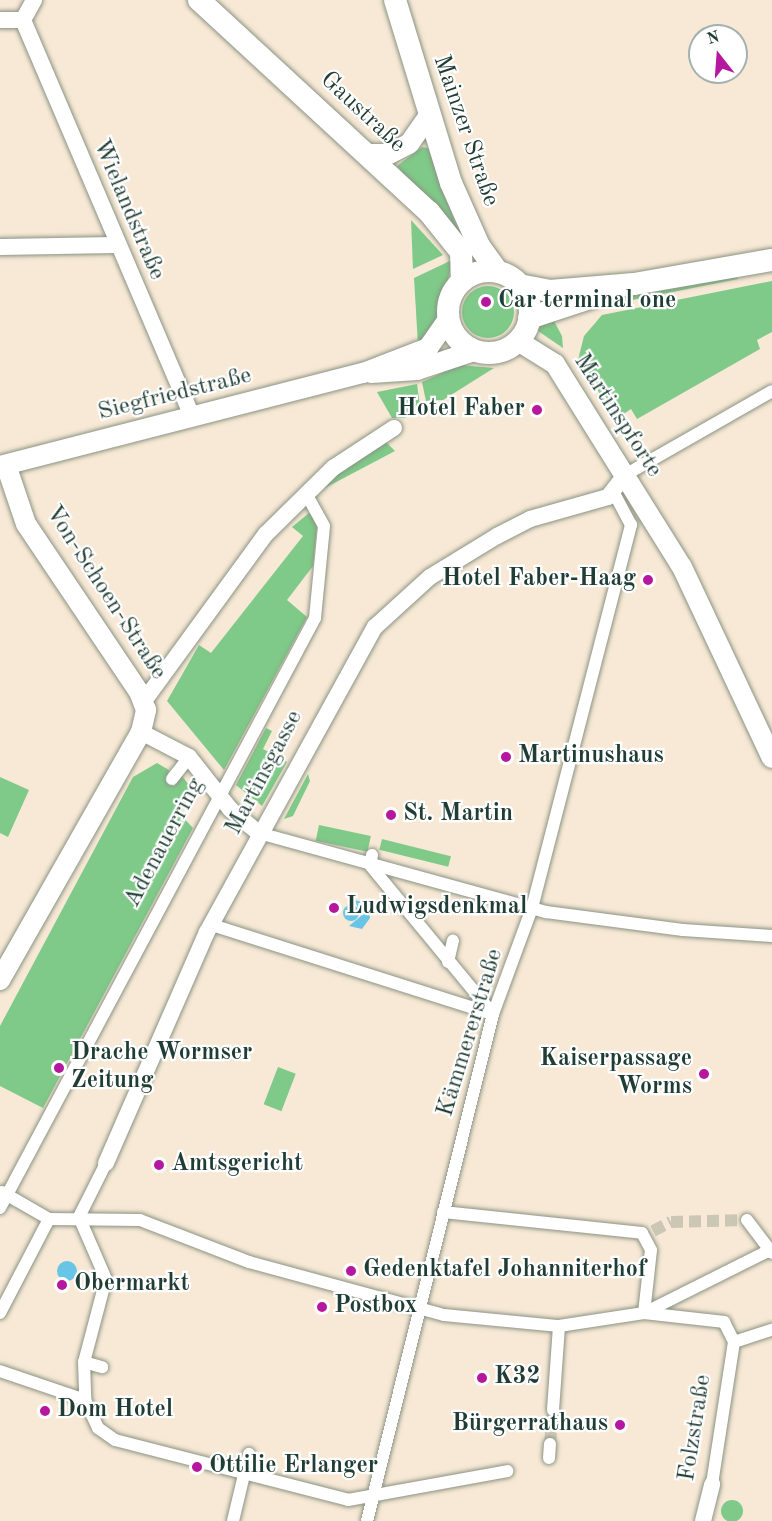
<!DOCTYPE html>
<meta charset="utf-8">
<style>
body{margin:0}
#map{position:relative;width:772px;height:1521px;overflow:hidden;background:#f7e9d5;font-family:"Old Standard TT",serif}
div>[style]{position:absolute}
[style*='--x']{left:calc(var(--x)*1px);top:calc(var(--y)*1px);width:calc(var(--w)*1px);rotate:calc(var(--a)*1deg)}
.green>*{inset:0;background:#7fca88;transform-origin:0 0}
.round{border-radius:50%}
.water>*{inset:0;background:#68c5e6}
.pedestrian-tunnel>*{height:12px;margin-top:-6px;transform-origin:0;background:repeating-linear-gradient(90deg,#ccc7b5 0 12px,transparent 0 18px)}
.roads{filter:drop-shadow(0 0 2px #8b9384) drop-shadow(0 0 2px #8b9384)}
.pedestrian>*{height:12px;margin:-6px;padding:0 6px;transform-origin:6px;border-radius:6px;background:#fff}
.minor>*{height:16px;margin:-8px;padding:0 8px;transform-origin:8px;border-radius:8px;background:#fff}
.tertiary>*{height:20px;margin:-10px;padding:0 10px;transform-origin:10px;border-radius:10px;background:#fff}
.secondary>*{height:22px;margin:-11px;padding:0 11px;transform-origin:11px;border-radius:11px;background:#fff}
.secondary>.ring{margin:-11px;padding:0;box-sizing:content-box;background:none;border:22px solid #fff;border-radius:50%}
.dots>*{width:16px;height:16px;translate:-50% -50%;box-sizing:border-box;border:3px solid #fff;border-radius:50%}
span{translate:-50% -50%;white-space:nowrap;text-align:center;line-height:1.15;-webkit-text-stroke:4.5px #fff;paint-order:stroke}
.street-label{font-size:24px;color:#1f3d34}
.poi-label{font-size:24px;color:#1f3d34;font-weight:700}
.left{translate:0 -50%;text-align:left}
.right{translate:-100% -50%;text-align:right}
.north{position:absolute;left:688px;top:24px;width:60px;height:60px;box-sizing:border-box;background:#fff;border:2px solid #a5b1ae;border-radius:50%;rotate:343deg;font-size:16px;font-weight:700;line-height:24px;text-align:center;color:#1f3d34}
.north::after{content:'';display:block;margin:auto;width:21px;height:27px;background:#b5179e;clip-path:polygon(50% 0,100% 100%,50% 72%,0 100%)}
</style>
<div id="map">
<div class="green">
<i style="clip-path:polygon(422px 147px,428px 148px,463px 244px,397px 166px)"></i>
<i style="clip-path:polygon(411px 220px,443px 255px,413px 269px)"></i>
<i style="clip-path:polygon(452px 260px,439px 324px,418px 345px,414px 278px)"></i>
<i style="clip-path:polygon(737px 277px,738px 279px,577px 311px,607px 299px)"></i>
<i style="clip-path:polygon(772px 281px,772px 332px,757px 340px,760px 349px,637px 419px,631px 409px,616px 419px,578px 360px,584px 336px,602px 315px)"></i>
<i class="round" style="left:462px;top:286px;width:52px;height:52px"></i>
<i style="clip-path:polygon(554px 321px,562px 336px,563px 348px,538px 331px,541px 324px)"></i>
<i style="clip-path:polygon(460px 365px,494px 368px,443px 400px,426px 401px,422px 382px)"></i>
<i style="clip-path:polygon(417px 384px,420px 406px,405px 418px,392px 418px,377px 392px)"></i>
<i style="clip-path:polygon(386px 442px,395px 451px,323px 489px,335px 473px)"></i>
<i style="clip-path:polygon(309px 513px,318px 516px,313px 566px,287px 600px,307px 617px,224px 770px,167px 701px,199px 645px,211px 653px,303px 536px,292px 527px)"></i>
<i style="clip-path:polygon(266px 728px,272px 731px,263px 749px,287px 762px,262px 806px,236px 785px)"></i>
<i style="clip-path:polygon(157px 763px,169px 770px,166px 782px,174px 786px,182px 776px,193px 790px,180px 814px,193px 828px,43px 1108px,0 1086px,0 1026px,133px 777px)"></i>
<i style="clip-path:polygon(308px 774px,310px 781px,293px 816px,284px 819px)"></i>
<i style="clip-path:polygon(0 777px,29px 790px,8px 837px,0 833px)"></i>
<i style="left:319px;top:825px;width:53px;height:16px;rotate:12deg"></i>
<i style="left:382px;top:839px;width:71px;height:11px;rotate:14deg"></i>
<i style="left:278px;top:1067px;width:19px;height:40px;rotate:21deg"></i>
<i class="round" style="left:721px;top:1500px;width:22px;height:22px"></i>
</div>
<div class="water">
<i style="clip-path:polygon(355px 900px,368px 904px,370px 918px,362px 929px,349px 926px,361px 916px)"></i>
<i class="round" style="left:343px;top:905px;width:16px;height:16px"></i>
<i class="round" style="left:57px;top:1261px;width:20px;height:20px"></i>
</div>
<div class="pedestrian-tunnel">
<i style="--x:653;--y:1231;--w:20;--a:-27"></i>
<i style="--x:671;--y:1222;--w:76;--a:-1.5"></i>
<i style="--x:550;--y:1444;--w:34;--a:-85"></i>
</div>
<div class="roads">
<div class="pedestrian">
<i style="--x:625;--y:475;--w:169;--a:-29.7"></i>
<i style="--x:172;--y:779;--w:28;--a:-52"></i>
<i style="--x:259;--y:833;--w:298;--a:15.4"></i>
<i style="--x:546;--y:912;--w:138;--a:7.5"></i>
<i style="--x:683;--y:930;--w:89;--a:3.9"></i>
<i style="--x:372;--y:855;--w:10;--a:101"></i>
<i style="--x:370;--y:865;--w:192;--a:50.5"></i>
<i style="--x:212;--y:925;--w:295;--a:17.6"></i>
<i style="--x:448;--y:962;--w:22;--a:-77"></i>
<i style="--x:2;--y:1192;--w:54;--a:29.9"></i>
<i style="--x:49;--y:1219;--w:91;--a:0.6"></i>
<i style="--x:140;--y:1220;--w:117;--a:21.1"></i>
<i style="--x:249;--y:1262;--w:202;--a:15.2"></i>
<i style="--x:444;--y:1315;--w:116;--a:5.5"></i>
<i style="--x:559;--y:1326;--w:86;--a:-8.7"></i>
<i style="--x:644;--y:1313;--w:81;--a:6.4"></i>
<i style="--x:724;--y:1322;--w:22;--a:63"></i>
<i style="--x:0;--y:1208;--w:669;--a:-61.9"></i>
<i style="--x:315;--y:618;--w:92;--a:-84.4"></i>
<i style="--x:324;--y:526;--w:37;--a:-119"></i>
<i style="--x:443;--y:1212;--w:200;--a:6"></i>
<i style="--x:642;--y:1233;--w:19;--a:62"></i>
<i style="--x:651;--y:1250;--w:63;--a:96.3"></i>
<i style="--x:79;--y:1217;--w:68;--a:66.5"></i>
<i style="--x:106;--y:1279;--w:86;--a:104.8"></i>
<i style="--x:84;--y:1362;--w:38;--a:88"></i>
<i style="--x:85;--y:1400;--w:31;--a:65"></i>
<i style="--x:98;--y:1428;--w:21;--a:35"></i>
<i style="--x:115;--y:1440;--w:241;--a:14.4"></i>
<i style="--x:348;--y:1500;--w:162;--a:-10.3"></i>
<i style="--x:79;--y:1217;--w:60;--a:-63.4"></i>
<i style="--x:747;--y:1220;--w:41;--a:52.9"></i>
<i style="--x:0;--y:1313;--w:106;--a:-62.5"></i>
<i style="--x:644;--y:1313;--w:139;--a:-26.6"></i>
<i style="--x:734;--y:1342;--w:40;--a:-18"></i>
<i style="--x:84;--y:1362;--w:19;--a:16"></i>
<i style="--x:0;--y:1371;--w:90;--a:18.8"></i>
<i style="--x:553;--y:1410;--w:84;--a:-85.9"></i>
<i style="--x:549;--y:1458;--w:14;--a:-86"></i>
<i style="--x:712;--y:1484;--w:144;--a:-81.2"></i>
<i style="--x:233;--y:1521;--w:69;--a:-76.6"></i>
<i style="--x:367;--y:1521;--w:522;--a:-76.04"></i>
<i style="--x:493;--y:1014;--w:113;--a:-69.8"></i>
<i style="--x:532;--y:908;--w:396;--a:-75.5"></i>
<i style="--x:631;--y:525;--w:36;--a:-118"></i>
</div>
<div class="minor">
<i style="--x:0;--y:20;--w:23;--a:0"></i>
<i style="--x:23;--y:20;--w:431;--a:66.9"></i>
<i style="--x:23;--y:20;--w:23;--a:-61"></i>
<i style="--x:0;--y:247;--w:115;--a:-1"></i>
<i style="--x:144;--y:701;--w:207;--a:-53.9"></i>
<i style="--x:266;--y:534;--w:94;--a:-44.6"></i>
<i style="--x:333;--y:468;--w:73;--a:-33.3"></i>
<i style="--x:141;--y:732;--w:54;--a:27.5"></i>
<i style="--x:189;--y:757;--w:66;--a:51.7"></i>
<i style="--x:230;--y:809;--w:38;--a:40"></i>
<i style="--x:106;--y:1163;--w:252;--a:-66.4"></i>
<i style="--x:207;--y:932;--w:348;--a:-61.2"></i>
<i style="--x:375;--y:627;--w:74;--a:-42.3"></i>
<i style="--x:430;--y:577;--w:79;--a:-31.5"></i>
<i style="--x:497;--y:536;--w:37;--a:-27"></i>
<i style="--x:530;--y:519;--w:81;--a:-15.8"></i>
<i style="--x:608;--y:497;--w:28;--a:-52"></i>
<i style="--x:703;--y:1521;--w:38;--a:-76"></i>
</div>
<div class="tertiary">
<i style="--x:368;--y:154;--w:21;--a:0"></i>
<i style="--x:389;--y:154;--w:22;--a:-27"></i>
<i style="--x:409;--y:144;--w:33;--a:-55"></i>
<i style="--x:518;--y:341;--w:44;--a:31.9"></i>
<i style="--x:555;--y:364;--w:239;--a:58"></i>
<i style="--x:682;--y:567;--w:211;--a:64.8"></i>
<i style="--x:371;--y:373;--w:46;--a:-3.7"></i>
<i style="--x:417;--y:370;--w:60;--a:-18.4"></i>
<i style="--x:0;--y:466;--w:375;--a:-14.4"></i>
<i style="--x:363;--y:373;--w:70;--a:-21"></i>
<i style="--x:428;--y:348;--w:35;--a:-55"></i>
<i style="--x:0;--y:980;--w:285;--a:-60.4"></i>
<i style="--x:141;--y:732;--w:23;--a:-77"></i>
<i style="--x:146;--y:710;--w:19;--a:-111"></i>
<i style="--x:139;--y:692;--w:202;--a:-123.9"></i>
<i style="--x:26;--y:524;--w:62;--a:-108.7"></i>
</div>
<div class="secondary">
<i style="--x:199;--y:0;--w:313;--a:42.7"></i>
<i style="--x:429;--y:212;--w:51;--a:51.3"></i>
<i style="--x:461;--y:252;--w:29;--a:88"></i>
<i style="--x:395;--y:0;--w:191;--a:73"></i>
<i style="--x:451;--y:183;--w:69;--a:66"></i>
<i style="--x:479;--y:246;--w:32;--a:54"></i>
<i class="ring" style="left:448px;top:271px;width:60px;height:60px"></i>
<i style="--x:519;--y:285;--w:32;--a:11"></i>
<i style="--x:550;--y:291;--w:84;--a:-4.8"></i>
<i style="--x:634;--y:284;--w:140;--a:-9.9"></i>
<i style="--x:529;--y:318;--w:67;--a:-18.2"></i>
</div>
</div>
<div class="dots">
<i style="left:486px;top:302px;background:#b5179e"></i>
<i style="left:537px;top:410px;background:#b5179e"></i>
<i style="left:648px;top:580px;background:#b5179e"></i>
<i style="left:506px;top:757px;background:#b5179e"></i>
<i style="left:391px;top:815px;background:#b5179e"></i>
<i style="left:334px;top:908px;background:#b5179e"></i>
<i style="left:59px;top:1068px;background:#b5179e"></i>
<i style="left:704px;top:1074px;background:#b5179e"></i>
<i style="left:159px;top:1165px;background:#b5179e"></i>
<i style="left:351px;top:1271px;background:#b5179e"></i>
<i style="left:62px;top:1285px;background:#b5179e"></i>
<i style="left:322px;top:1307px;background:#b5179e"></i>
<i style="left:482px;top:1378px;background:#b5179e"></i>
<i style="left:45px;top:1411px;background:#b5179e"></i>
<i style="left:620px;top:1425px;background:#b5179e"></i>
<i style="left:197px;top:1467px;background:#b5179e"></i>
</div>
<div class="street-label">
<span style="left:362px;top:113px;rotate:43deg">Gaustraße</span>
<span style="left:465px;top:131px;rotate:71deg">Mainzer Straße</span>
<span style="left:128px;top:210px;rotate:67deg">Wielandstraße</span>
<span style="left:175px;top:395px;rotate:-14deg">Siegfriedstraße</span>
<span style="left:617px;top:416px;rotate:57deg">Martinspforte</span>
<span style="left:105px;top:593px;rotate:57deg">Von-Schoen-Straße</span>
<span style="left:265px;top:773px;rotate:-62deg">Martinsgasse</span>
<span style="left:165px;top:843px;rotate:-62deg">Adenauerring</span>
<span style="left:471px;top:1033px;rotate:-73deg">Kämmererstraße</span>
<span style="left:696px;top:1428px;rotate:-81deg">Folzstraße</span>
</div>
<div class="poi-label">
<span class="left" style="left:498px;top:302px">Car terminal one</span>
<span class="right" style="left:525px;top:410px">Hotel Faber</span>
<span class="right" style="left:636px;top:580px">Hotel Faber-Haag</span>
<span class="left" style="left:518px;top:757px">Martinushaus</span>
<span class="left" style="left:403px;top:815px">St. Martin</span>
<span class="left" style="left:346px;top:908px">Ludwigsdenkmal</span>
<span class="left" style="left:71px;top:1068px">Drache Wormser<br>Zeitung</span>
<span class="right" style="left:692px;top:1074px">Kaiserpassage<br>Worms</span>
<span class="left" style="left:171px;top:1165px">Amtsgericht</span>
<span class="left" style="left:363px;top:1271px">Gedenktafel Johanniterhof</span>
<span class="left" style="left:74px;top:1285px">Obermarkt</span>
<span class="left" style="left:334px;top:1307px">Postbox</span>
<span class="left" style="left:494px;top:1378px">K32</span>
<span class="left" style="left:57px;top:1411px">Dom Hotel</span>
<span class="right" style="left:608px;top:1425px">Bürgerrathaus</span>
<span class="left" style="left:209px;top:1467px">Ottilie Erlanger</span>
</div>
<div class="north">N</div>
</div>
